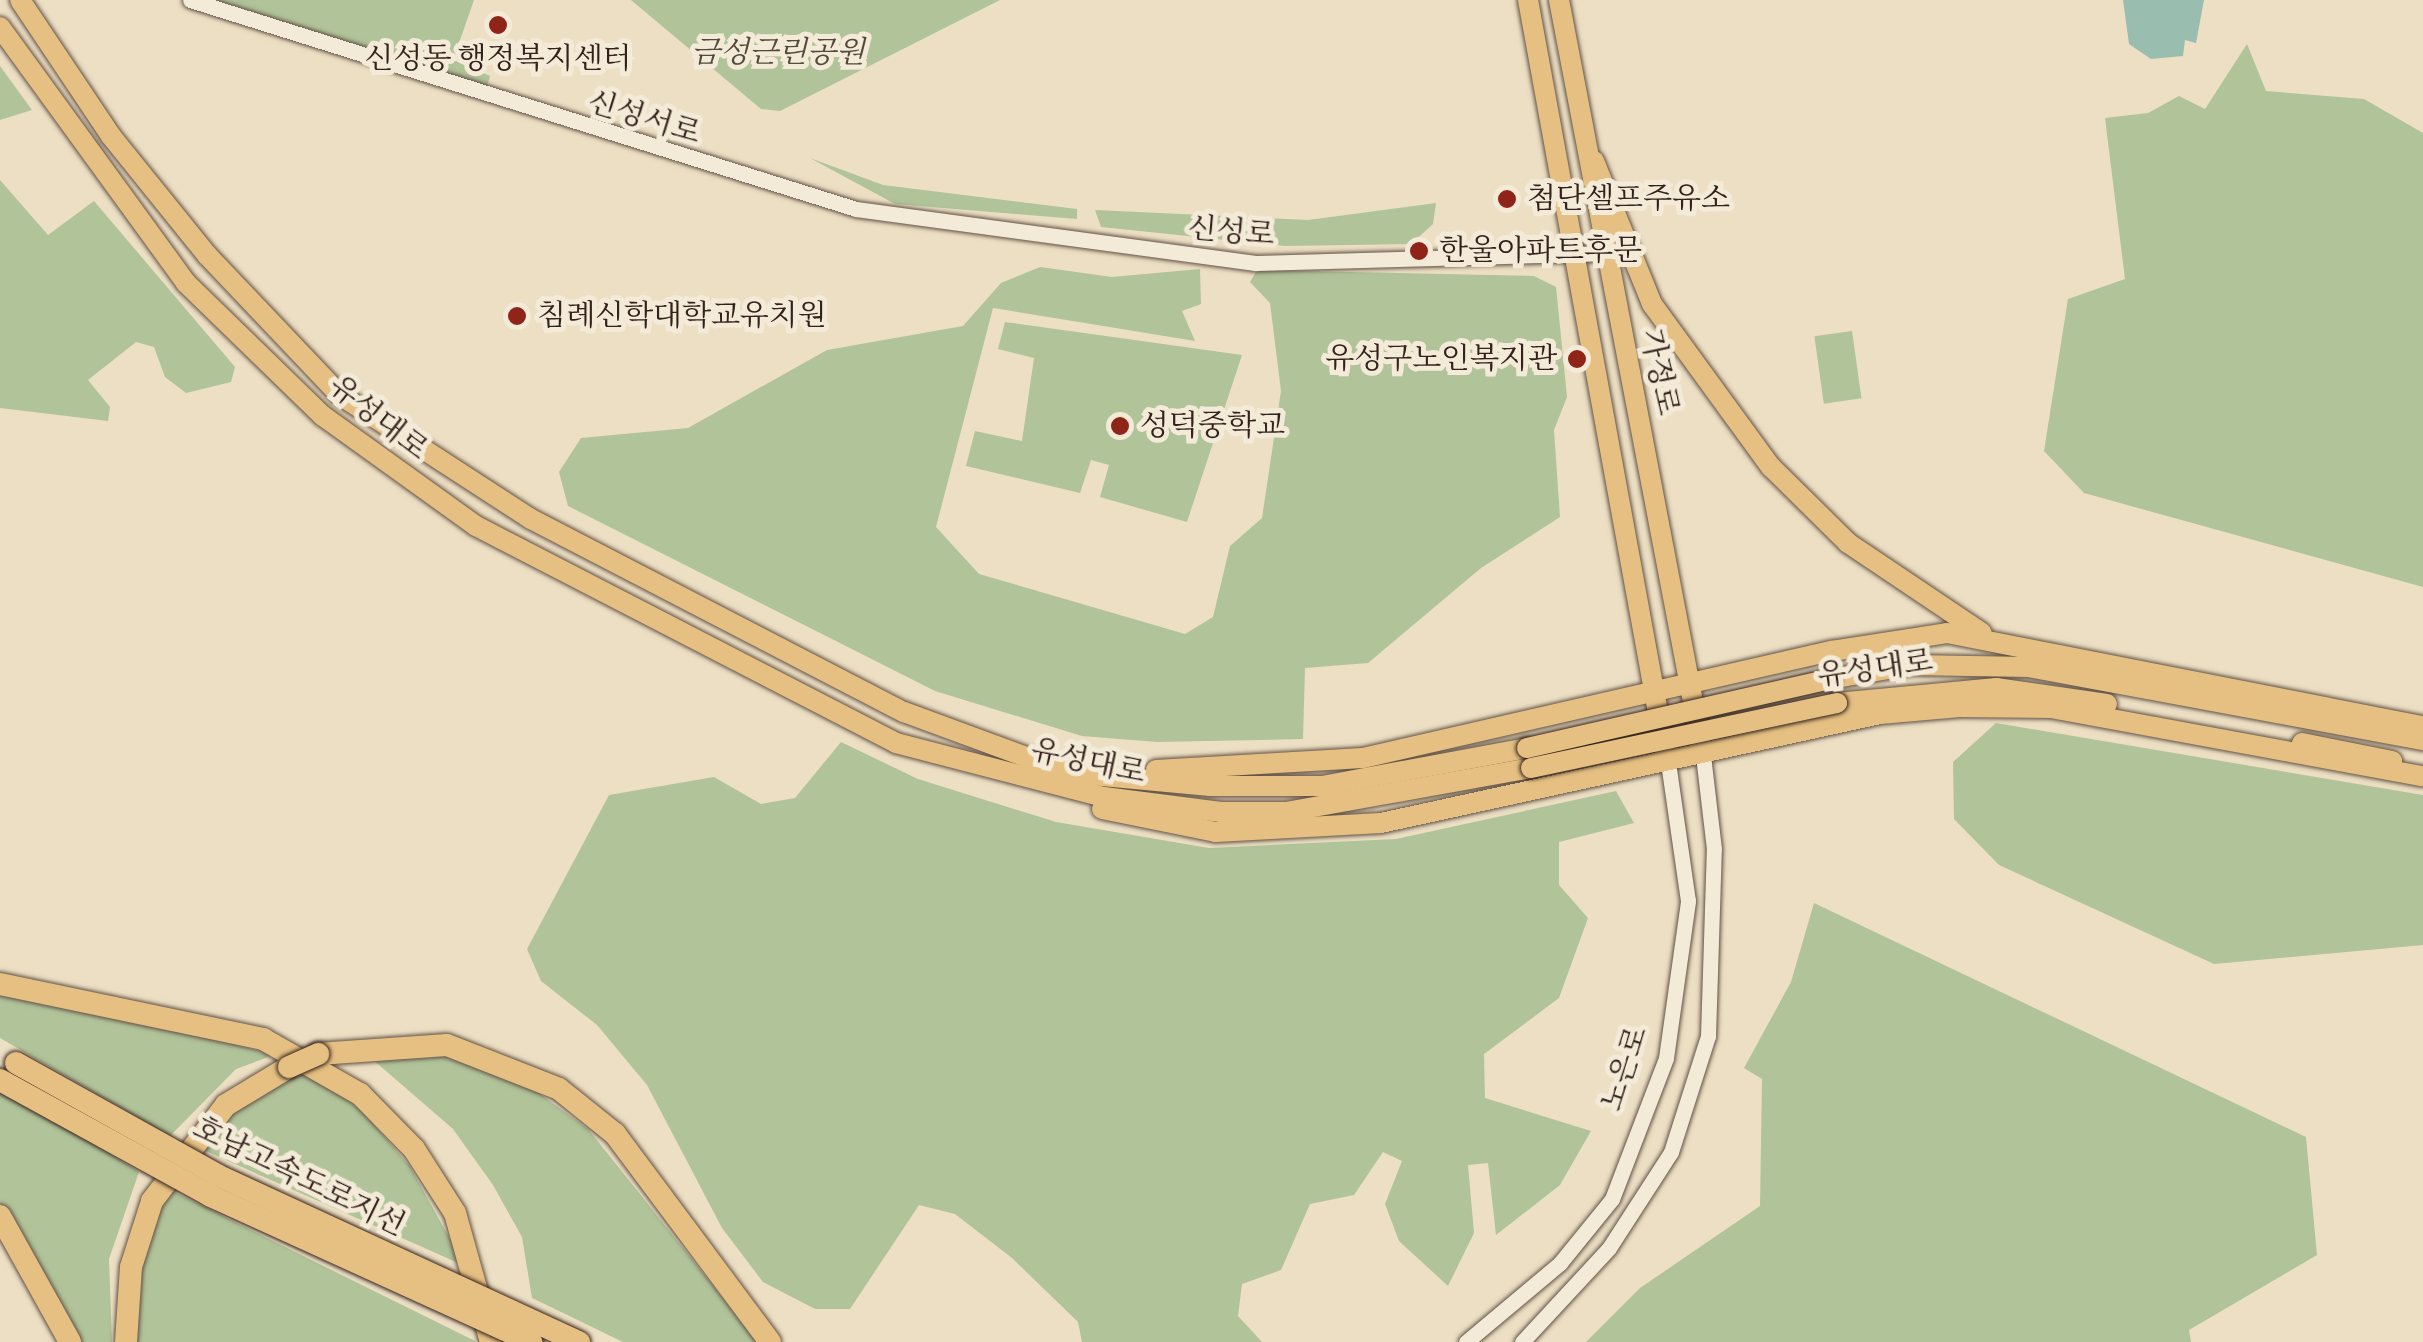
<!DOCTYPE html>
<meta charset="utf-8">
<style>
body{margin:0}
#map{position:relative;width:2423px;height:1342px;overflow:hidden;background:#ecdfc3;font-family:"Libre Bodoni","Noto Serif KR",serif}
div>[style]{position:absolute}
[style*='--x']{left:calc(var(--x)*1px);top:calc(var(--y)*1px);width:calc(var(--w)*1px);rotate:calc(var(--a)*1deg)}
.green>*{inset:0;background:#b1c399;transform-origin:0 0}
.water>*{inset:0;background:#99bdaf}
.roads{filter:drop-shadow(0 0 2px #615145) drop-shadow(0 0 2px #615145)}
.minor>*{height:15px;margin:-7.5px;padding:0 7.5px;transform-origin:7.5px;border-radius:7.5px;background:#f3ead8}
.major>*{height:20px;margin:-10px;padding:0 10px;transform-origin:10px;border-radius:10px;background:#e6c082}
.highway>*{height:22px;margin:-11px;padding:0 11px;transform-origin:11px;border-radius:11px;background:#e6c082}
.bridges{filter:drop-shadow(0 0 2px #33221b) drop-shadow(0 0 2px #33221b)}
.major-bridge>*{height:20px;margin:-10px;padding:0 10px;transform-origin:10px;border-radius:10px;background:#e6c082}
.highway-bridge>*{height:22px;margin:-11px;padding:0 11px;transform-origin:11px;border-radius:11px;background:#e6c082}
.dots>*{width:28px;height:28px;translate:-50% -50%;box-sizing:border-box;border:5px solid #f3ead8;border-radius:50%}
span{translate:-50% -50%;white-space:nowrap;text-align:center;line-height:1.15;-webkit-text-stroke:10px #f3ead8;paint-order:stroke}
.park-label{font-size:30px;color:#524a3a;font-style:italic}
.poi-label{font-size:30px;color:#33221b}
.left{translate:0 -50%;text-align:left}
.right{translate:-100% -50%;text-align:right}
.street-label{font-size:30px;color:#33221b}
</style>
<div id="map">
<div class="green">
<i style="clip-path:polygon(215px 0,474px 0,453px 60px,490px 76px,487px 88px)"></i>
<i style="clip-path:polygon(631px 0,1000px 0,780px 111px,761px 109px)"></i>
<i style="clip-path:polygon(2247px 44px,2266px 91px,2364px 99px,2423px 133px,2423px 587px,2084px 493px,2044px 451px,2068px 299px,2125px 279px,2105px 118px,2148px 113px,2179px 96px,2205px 109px)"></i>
<i style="clip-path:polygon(0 66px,32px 110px,0 120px)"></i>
<i style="clip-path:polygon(810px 158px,883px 185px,1077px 209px,1077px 219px,895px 204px)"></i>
<i style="clip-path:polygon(0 180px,48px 235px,94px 201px,235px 367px,231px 382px,186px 393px,165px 377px,154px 347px,136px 342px,88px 380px,110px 407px,108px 421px,0 408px)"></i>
<i style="clip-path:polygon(1436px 203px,1433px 224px,1411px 244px,1285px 246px,1101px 227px,1095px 210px,1308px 220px)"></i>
<i style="clip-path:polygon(1040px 267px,1112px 277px,1200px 269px,1201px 304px,1182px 311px,1195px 341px,993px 308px,936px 527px,979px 574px,1185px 634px,1213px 617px,1230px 546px,1262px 518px,1281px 391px,1270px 303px,1250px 282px,1257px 270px,1534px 276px,1556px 287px,1567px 397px,1554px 430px,1560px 517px,1481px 568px,1368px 663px,1305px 668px,1303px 739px,1157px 742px,1082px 736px,935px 691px,568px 506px,559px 472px,581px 438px,688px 428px,827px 350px,963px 326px,1001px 283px)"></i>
<i style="clip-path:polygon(1005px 322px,1242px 355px,1187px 522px,1100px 497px,1109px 465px,1091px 460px,1080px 493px,966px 466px,975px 431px,1022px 441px,1034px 358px,998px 349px)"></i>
<i style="left:1852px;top:331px;width:68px;height:38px;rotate:82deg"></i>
<i style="clip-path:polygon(1996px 723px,2423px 795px,2423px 945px,2214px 964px,1999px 865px,1954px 819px,1953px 762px)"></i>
<i style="clip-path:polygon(841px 742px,918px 779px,1056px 822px,1209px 848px,1396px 839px,1616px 791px,1634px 823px,1559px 842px,1559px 885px,1588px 918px,1559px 998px,1484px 1054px,1485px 1098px,1591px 1131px,1560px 1185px,1496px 1235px,1488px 1163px,1468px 1165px,1474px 1233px,1448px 1286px,1399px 1241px,1385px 1204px,1402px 1161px,1383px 1152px,1354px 1195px,1310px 1204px,1281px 1270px,1242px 1284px,1238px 1316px,1262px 1342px,1082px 1342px,1078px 1322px,1012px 1258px,955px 1214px,919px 1205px,850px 1309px,815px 1309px,763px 1282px,722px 1228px,647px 1085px,597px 1025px,541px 981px,527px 949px,609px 795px,714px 777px,761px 804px,795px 798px)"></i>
<i style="clip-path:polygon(1814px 903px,2306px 1137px,2317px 1255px,2189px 1330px,2191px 1342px,1586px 1342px,1640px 1288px,1760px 1206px,1762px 1079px,1744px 1068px,1791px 982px)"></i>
<i style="clip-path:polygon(0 995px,173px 1027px,274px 1055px,236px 1069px,170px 1136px,0 1038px)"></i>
<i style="clip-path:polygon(429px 1050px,514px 1075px,588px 1129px,758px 1342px,623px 1342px,532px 1298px,522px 1237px,493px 1185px,453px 1129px,371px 1058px)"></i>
<i style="clip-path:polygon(305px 1068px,362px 1111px,409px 1165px,465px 1266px,192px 1145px,228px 1109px)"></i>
<i style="clip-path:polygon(0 1086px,139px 1172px,109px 1259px,112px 1342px,78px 1342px,0 1203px)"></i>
<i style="clip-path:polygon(168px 1189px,475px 1341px,475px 1342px,137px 1342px,138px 1275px)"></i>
</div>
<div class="water">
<i style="clip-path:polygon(2123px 0,2204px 0,2196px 43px,2185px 40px,2183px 56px,2151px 59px,2129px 44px)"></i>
</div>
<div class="roads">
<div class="minor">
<i style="--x:190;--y:0;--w:698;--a:17.42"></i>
<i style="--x:856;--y:209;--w:403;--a:7.7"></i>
<i style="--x:1255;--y:263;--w:348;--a:-1.6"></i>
<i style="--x:1466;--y:1342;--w:123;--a:-40"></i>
<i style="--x:1560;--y:1263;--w:82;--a:-50.9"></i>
<i style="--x:1612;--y:1199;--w:151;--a:-69"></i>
<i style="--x:1666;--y:1058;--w:159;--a:-82"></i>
<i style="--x:1688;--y:901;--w:139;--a:-98.2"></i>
<i style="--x:1522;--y:1342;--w:128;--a:-47.2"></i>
<i style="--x:1609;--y:1248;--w:114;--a:-57.1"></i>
<i style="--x:1671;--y:1152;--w:122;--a:-72.3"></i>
<i style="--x:1708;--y:1036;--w:187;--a:-88.2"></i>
<i style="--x:1714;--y:849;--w:94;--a:-96.7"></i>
</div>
<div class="major">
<i style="--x:20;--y:0;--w:164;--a:56.2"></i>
<i style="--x:111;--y:136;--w:153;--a:51.1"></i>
<i style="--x:207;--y:255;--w:193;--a:46.5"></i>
<i style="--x:340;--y:395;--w:228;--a:33"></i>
<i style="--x:531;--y:519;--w:420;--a:27.4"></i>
<i style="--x:904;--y:712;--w:177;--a:20.2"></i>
<i style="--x:1070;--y:773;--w:141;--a:5.3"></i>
<i style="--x:1210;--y:786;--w:112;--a:0"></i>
<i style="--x:1322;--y:786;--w:208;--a:-10.5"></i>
<i style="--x:1528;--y:0;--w:768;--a:79.66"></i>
<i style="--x:1559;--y:0;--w:763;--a:79.19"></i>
<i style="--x:0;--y:27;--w:316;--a:54"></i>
<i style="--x:186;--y:283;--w:191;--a:44.2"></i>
<i style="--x:323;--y:416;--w:188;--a:35.7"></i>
<i style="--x:476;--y:526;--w:473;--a:27.3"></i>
<i style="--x:896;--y:743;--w:215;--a:14.6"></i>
<i style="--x:1104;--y:797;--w:118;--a:7.3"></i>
<i style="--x:1221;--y:812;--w:65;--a:0"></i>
<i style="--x:1286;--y:812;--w:249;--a:-10.2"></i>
<i style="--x:1594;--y:161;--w:154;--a:67.9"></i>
<i style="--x:1652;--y:304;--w:202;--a:53.9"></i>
<i style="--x:1771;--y:467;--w:108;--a:44.6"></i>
<i style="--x:1848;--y:543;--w:161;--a:33.9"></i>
<i style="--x:1830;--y:679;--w:83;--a:-9.7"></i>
<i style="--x:1912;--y:665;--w:116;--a:1"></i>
<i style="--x:2028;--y:667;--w:402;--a:10.5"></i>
<i style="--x:1837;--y:703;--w:160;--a:-5.4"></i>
<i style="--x:1996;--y:688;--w:112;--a:8.2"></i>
<i style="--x:2302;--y:743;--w:92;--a:11.3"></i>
<i style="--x:1156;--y:770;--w:207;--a:-3.3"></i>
<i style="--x:1363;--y:758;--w:481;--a:-12.9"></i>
<i style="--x:1832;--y:651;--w:116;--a:-8.9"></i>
<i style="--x:1947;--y:633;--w:485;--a:11.1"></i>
<i style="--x:1102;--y:809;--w:116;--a:11.4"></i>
<i style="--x:1216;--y:832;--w:165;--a:-3.1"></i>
<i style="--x:1381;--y:823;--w:511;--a:-12.32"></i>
<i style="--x:1880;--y:714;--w:80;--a:-5"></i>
<i style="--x:1960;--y:707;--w:91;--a:0.6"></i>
<i style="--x:2051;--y:708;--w:378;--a:10.4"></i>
</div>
<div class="highway">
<i style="--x:0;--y:984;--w:269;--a:11.8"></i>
<i style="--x:263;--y:1039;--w:112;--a:29.6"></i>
<i style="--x:360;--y:1094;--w:77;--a:45.5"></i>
<i style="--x:414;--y:1149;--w:76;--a:57.4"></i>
<i style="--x:455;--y:1213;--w:134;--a:74.4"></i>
<i style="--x:318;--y:1054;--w:129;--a:-4"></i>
<i style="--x:447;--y:1045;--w:120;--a:21.4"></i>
<i style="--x:559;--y:1089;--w:72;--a:38.8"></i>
<i style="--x:615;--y:1134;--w:259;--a:53.3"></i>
<i style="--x:0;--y:1216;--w:144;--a:60.9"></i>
<i style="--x:126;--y:1342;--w:75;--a:-86.2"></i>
<i style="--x:131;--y:1267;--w:69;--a:-72.3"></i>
<i style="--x:152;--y:1201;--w:121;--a:-52.4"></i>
<i style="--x:226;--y:1105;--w:74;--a:-31.1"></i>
</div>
</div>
<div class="bridges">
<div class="major-bridge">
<i style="--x:1527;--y:748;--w:311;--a:-12.8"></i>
<i style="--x:1531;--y:768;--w:313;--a:-12"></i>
</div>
<div class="highway-bridge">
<i style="--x:16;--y:1063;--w:230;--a:29.1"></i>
<i style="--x:217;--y:1175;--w:399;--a:24.8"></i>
<i style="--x:289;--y:1067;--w:32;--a:-24"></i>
<i style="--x:0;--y:1080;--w:241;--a:28.8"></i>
<i style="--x:211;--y:1196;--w:352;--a:24.5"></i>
</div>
</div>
<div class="dots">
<i style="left:498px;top:25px;background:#8f2418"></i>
<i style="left:1507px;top:199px;background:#8f2418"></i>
<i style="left:1419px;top:251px;background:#8f2418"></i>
<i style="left:517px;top:316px;background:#8f2418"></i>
<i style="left:1577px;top:359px;background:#8f2418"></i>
<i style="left:1120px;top:426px;background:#8f2418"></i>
</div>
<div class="park-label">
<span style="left:778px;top:53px">금성근린공원</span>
</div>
<div class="poi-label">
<span style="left:498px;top:59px">신성동 행정복지센터</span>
<span class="left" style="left:1527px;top:199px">첨단셀프주유소</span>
<span class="left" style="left:1439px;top:251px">한울아파트후문</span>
<span class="left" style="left:537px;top:316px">침례신학대학교유치원</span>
<span class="right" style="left:1557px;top:359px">유성구노인복지관</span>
<span class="left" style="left:1140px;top:426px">성덕중학교</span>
</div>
<div class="street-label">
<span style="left:644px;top:118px;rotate:17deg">신성서로</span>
<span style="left:1231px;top:232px;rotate:5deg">신성로</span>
<span style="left:1659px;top:372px;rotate:78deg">가정로</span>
<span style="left:378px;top:418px;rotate:38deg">유성대로</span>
<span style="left:1875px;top:669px;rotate:-8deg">유성대로</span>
<span style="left:1088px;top:762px;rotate:12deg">유성대로</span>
<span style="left:1625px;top:1069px;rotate:-72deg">노은로</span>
<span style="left:299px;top:1177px;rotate:26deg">호남고속도로지선</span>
</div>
</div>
